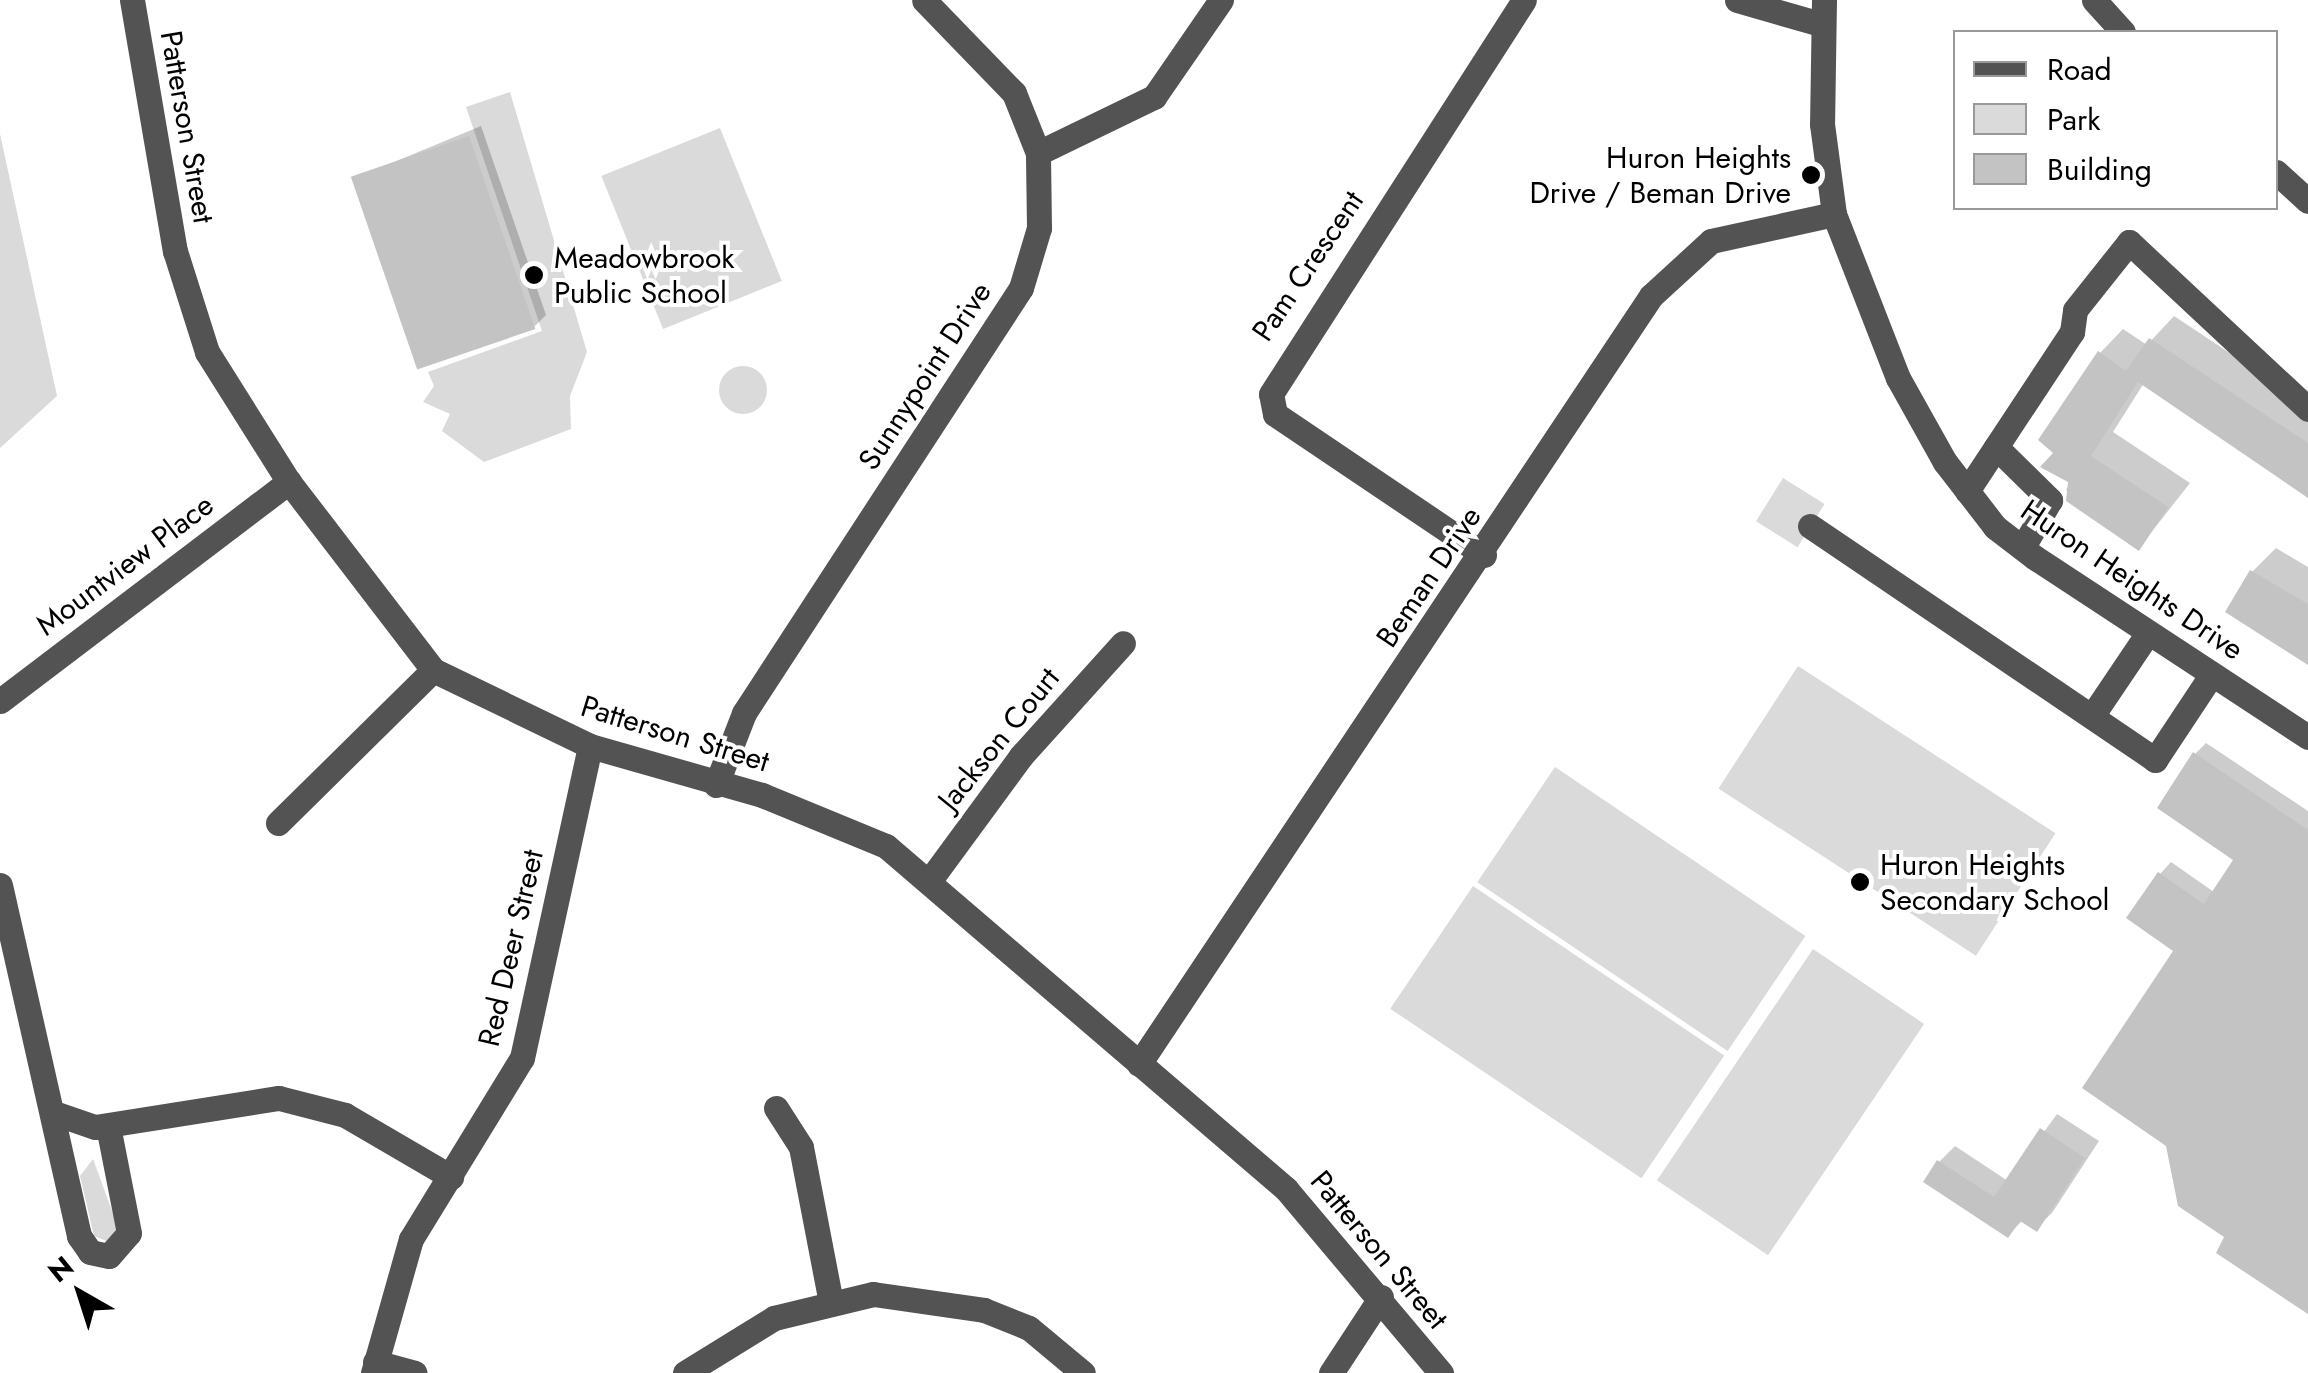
<!DOCTYPE html>
<style>
body{margin:0}
#map{position:relative;width:2308px;height:1373px;overflow:hidden;background:#fff;font-family:Jost,sans-serif}
div>[style]{position:absolute}
[style*='--x']{left:calc(var(--x)*1px);top:calc(var(--y)*1px);width:calc(var(--w)*1px);rotate:calc(var(--a)*1deg)}
.green>*{inset:0;background:#dadada;transform-origin:0 0}
.round{border-radius:50%}
.shadow>*{inset:0;background:#0003}
.building>*{inset:0;background:#c3c3c3;transform-origin:0 0}
.minor>*{height:25px;margin:-12.5px;padding:0 12.5px;transform-origin:12.5px;border-radius:12.5px;background:#535353}
.dots>*{width:28px;height:28px;translate:-50% -50%;box-sizing:border-box;border:5px solid #fff;border-radius:50%}
span{translate:-50% -50%;white-space:nowrap;text-align:center;line-height:1.15;-webkit-text-stroke:8px #fff;paint-order:stroke}
.street-label{font-size:30px;color:#000}
.poi-label{font-size:30px;color:#000}
.right{translate:-100% -50%;text-align:right}
.left{translate:0 -50%;text-align:left}
.legend{position:absolute;left:1953px;top:30px;width:325px;height:180px;box-sizing:border-box;background:#fff;border:2px solid #999;margin:0;padding:12px 18px;list-style:none;font-size:30px;color:#000}
.legend li{display:flex;align-items:center;gap:20px;height:50px}
.legend b{width:50px;border:2px solid #999}
.north{position:absolute;left:30px;top:1243px;width:100px;height:100px;-webkit-text-stroke:8px #fff;paint-order:stroke;rotate:321deg;font-size:28px;font-weight:700;line-height:40px;text-align:center;color:#000}
.north::after{content:'';display:block;margin:auto;width:35px;height:45px;background:#000;clip-path:polygon(50% 0,100% 100%,50% 72%,0 100%)}
</style>
<div id="map">
<div class="green">
<i style="clip-path:polygon(510px 92px,587px 352px,570px 396px,571px 429px,484px 462px,442px 431px,450px 414px,423px 402px,434px 386px,428px 372px,542px 331px,466px 107px)"></i>
<i style="left:720px;top:128px;width:165px;height:128px;rotate:68deg"></i>
<i style="clip-path:polygon(0 134px,57px 396px,0 448px)"></i>
<i class="round" style="left:719px;top:366px;width:48px;height:48px"></i>
<i style="left:1783px;top:478px;width:49px;height:51px;rotate:32deg"></i>
<i style="left:1798px;top:666px;width:307px;height:146px;rotate:33deg"></i>
<i style="left:1555px;top:767px;width:302px;height:139px;rotate:34deg"></i>
<i style="left:1473px;top:886px;width:303px;height:148px;rotate:34deg"></i>
<i style="left:1813px;top:949px;width:134px;height:279px;rotate:34deg"></i>
<i style="clip-path:polygon(93px 1159px,119px 1230px,109px 1242px,94px 1236px,80px 1176px)"></i>
</div>
<div class="shadow">
<i style="clip-path:polygon(481px 126px,546px 315px,535px 326px,353px 179px)"></i>
<i style="clip-path:polygon(2174px 316px,2308px 405px,2308px 495px,2144px 383px,2113px 432px,2190px 483px,2139px 548px,2066px 490px,2071px 481px,2057px 453px,2100px 353px,2123px 329px,2147px 345px)"></i>
<i style="clip-path:polygon(2276px 548px,2308px 567px,2308px 655px,2252px 572px)"></i>
<i style="clip-path:polygon(2206px 743px,2308px 811px,2308px 1311px,2227px 1236px,2160px 874px,2171px 862px,2214px 892px,2237px 859px,2195px 754px)"></i>
<i style="clip-path:polygon(2057px 1114px,2099px 1141px,2052px 1213px,2036px 1228px,2023px 1220px,2008px 1235px,1939px 1162px,1955px 1146px,2008px 1181px)"></i>
</div>
<div class="building">
<i style="left:469px;top:136px;width:204px;height:125px;rotate:71deg"></i>
<i style="clip-path:polygon(2149px 338px,2308px 443px,2308px 498px,2138px 382px,2091px 456px,2168px 507px,2139px 551px,2066px 501px,2068px 482px,2040px 467px,2053px 453px,2038px 440px,2098px 351px,2126px 371px)"></i>
<i style="clip-path:polygon(2250px 570px,2308px 604px,2308px 665px,2225px 612px)"></i>
<i style="clip-path:polygon(2193px 752px,2308px 830px,2308px 1314px,2216px 1253px,2224px 1237px,2178px 1206px,2166px 1146px,2082px 1088px,2173px 951px,2126px 918px,2158px 872px,2204px 904px,2233px 860px,2157px 808px)"></i>
<i style="clip-path:polygon(2040px 1128px,2085px 1158px,2037px 1232px,2020px 1221px,2008px 1238px,1923px 1182px,1937px 1160px,1994px 1197px)"></i>
</div>
<div class="minor">
<i style="--x:132;--y:0;--w:255;--a:80.3"></i>
<i style="--x:175;--y:251;--w:106;--a:72.4"></i>
<i style="--x:207;--y:352;--w:154;--a:57.8"></i>
<i style="--x:289;--y:482;--w:237;--a:52.5"></i>
<i style="--x:433;--y:670;--w:174;--a:25.8"></i>
<i style="--x:590;--y:746;--w:179;--a:15.9"></i>
<i style="--x:762;--y:795;--w:134;--a:22.4"></i>
<i style="--x:886;--y:846;--w:527;--a:40.61"></i>
<i style="--x:1286;--y:1189;--w:241;--a:49.9"></i>
<i style="--x:1737;--y:0;--w:86;--a:16.1"></i>
<i style="--x:1824;--y:0;--w:124;--a:90.9"></i>
<i style="--x:1822;--y:124;--w:91;--a:82.4"></i>
<i style="--x:1834;--y:214;--w:176;--a:68.7"></i>
<i style="--x:1898;--y:378;--w:96;--a:60.8"></i>
<i style="--x:1945;--y:462;--w:82;--a:52.4"></i>
<i style="--x:1995;--y:527;--w:49;--a:37.6"></i>
<i style="--x:2034;--y:557;--w:328;--a:33.3"></i>
<i style="--x:2094;--y:0;--w:43;--a:47.8"></i>
<i style="--x:1038;--y:153;--w:129;--a:-25.8"></i>
<i style="--x:1154;--y:97;--w:118;--a:-55.4"></i>
<i style="--x:2276;--y:172;--w:43;--a:42.2"></i>
<i style="--x:1996;--y:447;--w:76;--a:44.5"></i>
<i style="--x:2050;--y:500;--w:54;--a:119.9"></i>
<i style="--x:1967;--y:491;--w:191;--a:-56.6"></i>
<i style="--x:2072;--y:332;--w:22;--a:-82"></i>
<i style="--x:2075;--y:310;--w:87;--a:-51.5"></i>
<i style="--x:2129;--y:242;--w:245;--a:43"></i>
<i style="--x:1810;--y:526;--w:417;--a:34.1"></i>
<i style="--x:2155;--y:760;--w:103;--a:-56.5"></i>
<i style="--x:1484;--y:555;--w:252;--a:-146"></i>
<i style="--x:1275;--y:414;--w:20;--a:-101"></i>
<i style="--x:1271;--y:394;--w:468;--a:-57.3"></i>
<i style="--x:0;--y:701;--w:363;--a:-37.2"></i>
<i style="--x:2092;--y:716;--w:100;--a:-56"></i>
<i style="--x:716;--y:785;--w:77;--a:-68.7"></i>
<i style="--x:744;--y:713;--w:507;--a:-56.91"></i>
<i style="--x:1021;--y:288;--w:63;--a:-73.3"></i>
<i style="--x:1039;--y:228;--w:75;--a:-90.8"></i>
<i style="--x:1038;--y:153;--w:65;--a:-111.8"></i>
<i style="--x:1014;--y:93;--w:129;--a:-134.1"></i>
<i style="--x:278;--y:823;--w:218;--a:-44.6"></i>
<i style="--x:930;--y:880;--w:154;--a:-53.7"></i>
<i style="--x:1021;--y:756;--w:152;--a:-47.9"></i>
<i style="--x:0;--y:885;--w:360;--a:77.3"></i>
<i style="--x:79;--y:1236;--w:19;--a:55"></i>
<i style="--x:90;--y:1252;--w:19;--a:12"></i>
<i style="--x:109;--y:1256;--w:30;--a:-49"></i>
<i style="--x:129;--y:1233;--w:109;--a:-101.1"></i>
<i style="--x:1139;--y:1064;--w:923;--a:-56.31"></i>
<i style="--x:1651;--y:296;--w:81;--a:-42.5"></i>
<i style="--x:1711;--y:241;--w:126;--a:-12.4"></i>
<i style="--x:776;--y:1108;--w:46;--a:57.3"></i>
<i style="--x:801;--y:1147;--w:159;--a:79.1"></i>
<i style="--x:57;--y:1114;--w:40;--a:18.9"></i>
<i style="--x:95;--y:1127;--w:186;--a:-9"></i>
<i style="--x:279;--y:1098;--w:68;--a:14.4"></i>
<i style="--x:345;--y:1115;--w:123;--a:30.3"></i>
<i style="--x:375;--y:1362;--w:41;--a:15.4"></i>
<i style="--x:373;--y:1373;--w:139;--a:-74.2"></i>
<i style="--x:411;--y:1239;--w:212;--a:-58.5"></i>
<i style="--x:522;--y:1058;--w:319;--a:-77.7"></i>
<i style="--x:685;--y:1373;--w:105;--a:-31.7"></i>
<i style="--x:774;--y:1318;--w:102;--a:-13.6"></i>
<i style="--x:873;--y:1294;--w:112;--a:8.2"></i>
<i style="--x:984;--y:1310;--w:48;--a:21.8"></i>
<i style="--x:1029;--y:1328;--w:70;--a:39.8"></i>
<i style="--x:1331;--y:1373;--w:91;--a:-56.7"></i>
</div>
<div class="dots">
<i style="left:1811px;top:175px;background:#000"></i>
<i style="left:534px;top:275px;background:#000"></i>
<i style="left:1860px;top:882px;background:#000"></i>
</div>
<div class="street-label">
<span style="left:187px;top:127px;rotate:80deg">Patterson Street</span>
<span style="left:1308px;top:266px;rotate:-56deg">Pam Crescent</span>
<span style="left:925px;top:376px;rotate:-57deg">Sunnypoint Drive</span>
<span style="left:125px;top:565px;rotate:-37deg">Mountview Place</span>
<span style="left:1429px;top:577px;rotate:-56deg">Beman Drive</span>
<span style="left:2132px;top:580px;rotate:34deg">Huron Heights Drive</span>
<span style="left:675px;top:734px;rotate:17deg">Patterson Street</span>
<span style="left:999px;top:739px;rotate:-51deg">Jackson Court</span>
<span style="left:511px;top:948px;rotate:-77deg">Red Deer Street</span>
<span style="left:1379px;top:1250px;rotate:50deg">Patterson Street</span>
</div>
<div class="poi-label">
<span class="right" style="left:1791px;top:175px">Huron Heights<br>Drive / Beman Drive</span>
<span class="left" style="left:554px;top:275px">Meadowbrook<br>Public School</span>
<span class="left" style="left:1880px;top:882px">Huron Heights<br>Secondary School</span>
</div>
<ul class="legend">
<li><b style="height:12px;background:#535353"></b>Road</li>
<li><b style="height:28px;background:#dadada"></b>Park</li>
<li><b style="height:28px;background:#c3c3c3"></b>Building</li>
</ul>
<div class="north">N</div>
</div>
